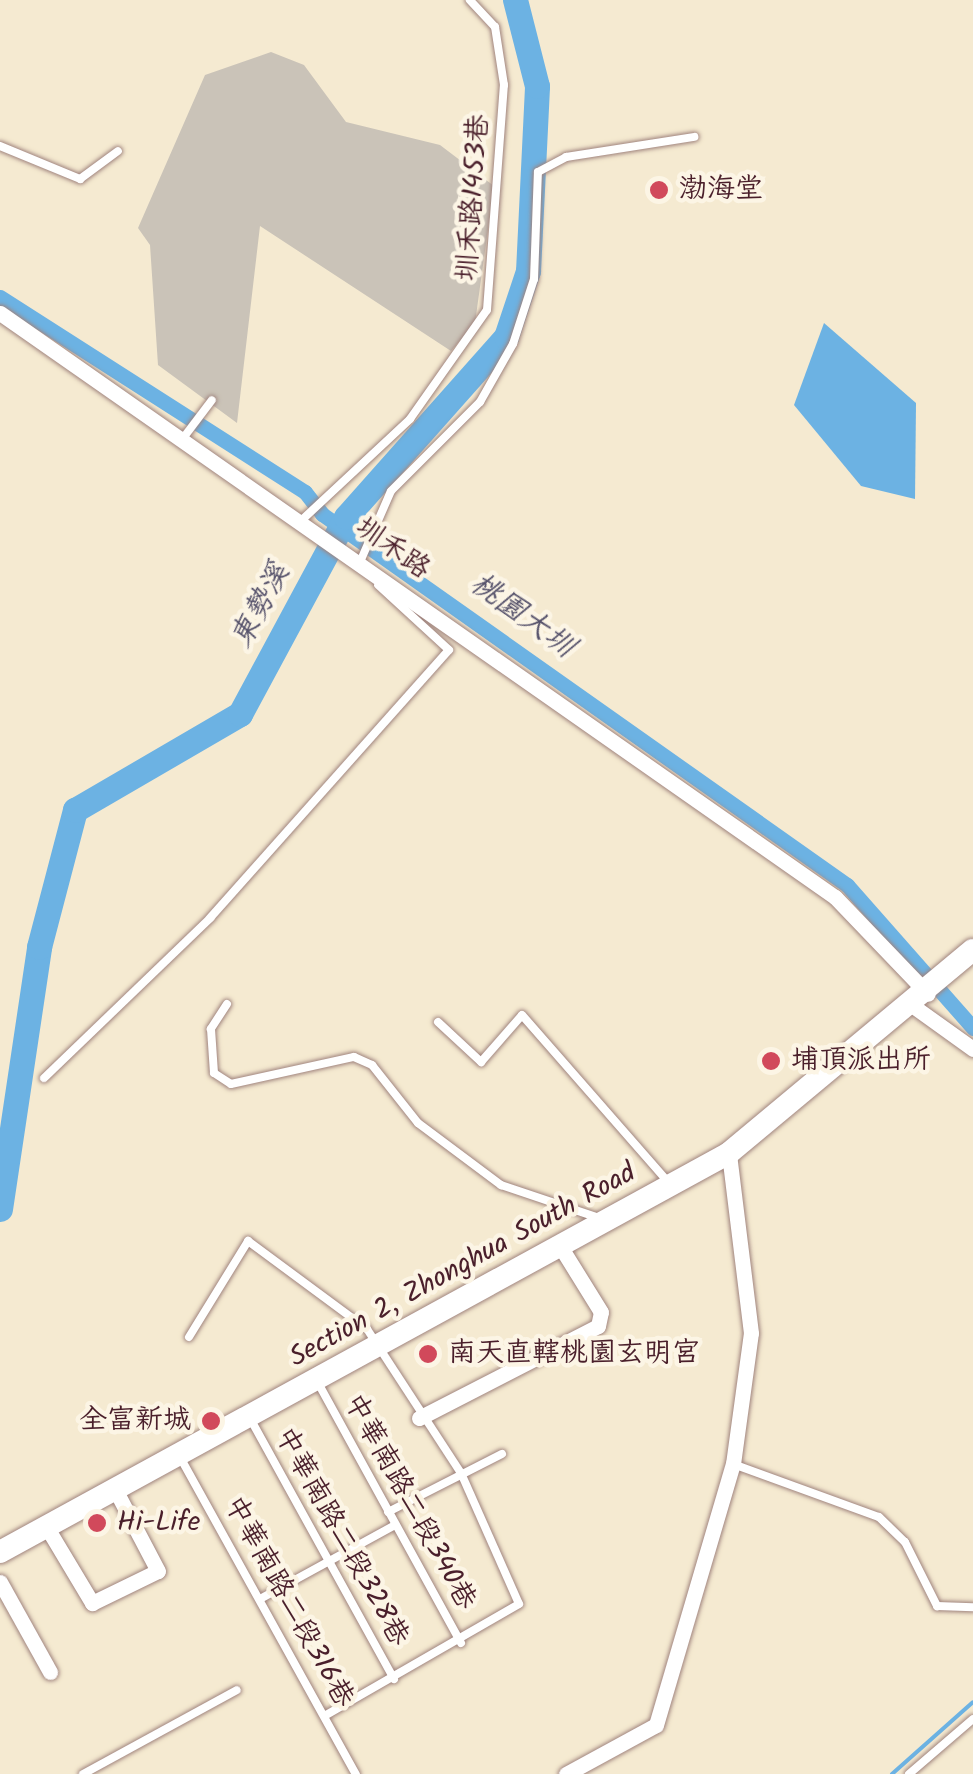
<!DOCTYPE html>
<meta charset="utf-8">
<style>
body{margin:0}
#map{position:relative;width:973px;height:1774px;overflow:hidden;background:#f5ead1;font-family:Kalam,"LXGW WenKai TC",sans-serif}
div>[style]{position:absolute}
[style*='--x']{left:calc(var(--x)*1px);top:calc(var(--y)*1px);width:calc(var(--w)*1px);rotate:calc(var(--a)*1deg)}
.industrial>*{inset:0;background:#cac3b8}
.water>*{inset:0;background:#6cb2e3}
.stream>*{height:4px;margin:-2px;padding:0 2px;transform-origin:2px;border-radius:2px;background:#6cb2e3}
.canal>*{height:15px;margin:-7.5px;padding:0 7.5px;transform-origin:7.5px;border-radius:7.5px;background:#6cb2e3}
.river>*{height:25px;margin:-12.5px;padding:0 12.5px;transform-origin:12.5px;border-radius:12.5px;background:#6cb2e3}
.roads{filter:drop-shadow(0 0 2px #a0847e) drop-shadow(0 0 2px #a0847e)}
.lane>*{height:8px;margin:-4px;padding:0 4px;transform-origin:4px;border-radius:4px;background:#fff}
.street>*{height:15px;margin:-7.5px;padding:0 7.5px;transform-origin:7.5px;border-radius:7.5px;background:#fff}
.secondary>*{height:22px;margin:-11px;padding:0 11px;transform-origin:11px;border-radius:11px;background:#fff}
.dots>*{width:28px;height:28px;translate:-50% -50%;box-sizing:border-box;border:5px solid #fcf5e5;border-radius:50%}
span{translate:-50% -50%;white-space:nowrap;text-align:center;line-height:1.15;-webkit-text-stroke:9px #fcf5e5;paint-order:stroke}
.poi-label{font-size:28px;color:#4a1f2b}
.left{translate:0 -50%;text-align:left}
.right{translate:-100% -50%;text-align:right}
.street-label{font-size:28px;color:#4a1f2b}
.water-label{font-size:30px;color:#56526b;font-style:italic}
</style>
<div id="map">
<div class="industrial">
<i style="clip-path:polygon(271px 52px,304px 65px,346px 122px,440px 145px,494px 186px,475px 323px,451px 351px,260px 226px,237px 423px,158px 365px,150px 245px,138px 228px,205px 75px)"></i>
</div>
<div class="water">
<i style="clip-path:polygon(824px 323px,916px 403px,915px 499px,861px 486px,794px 405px)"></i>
</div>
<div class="stream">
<i style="--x:892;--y:1774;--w:108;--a:-41.6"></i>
</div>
<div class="canal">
<i style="--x:0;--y:297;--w:362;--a:32.6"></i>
<i style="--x:305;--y:492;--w:28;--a:52"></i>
<i style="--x:322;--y:514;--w:643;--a:35.25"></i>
<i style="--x:847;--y:885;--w:191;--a:48.6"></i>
</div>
<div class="river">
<i style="--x:0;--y:1209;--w:265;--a:-81.5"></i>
<i style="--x:39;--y:947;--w:142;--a:-75.3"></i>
<i style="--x:75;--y:810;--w:191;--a:-30.2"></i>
<i style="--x:240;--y:714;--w:224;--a:-61.7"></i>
<i style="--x:346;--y:517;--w:241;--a:-48.4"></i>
<i style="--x:506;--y:337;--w:70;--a:-71.6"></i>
<i style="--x:528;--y:271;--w:185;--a:-87.2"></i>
<i style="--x:537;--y:86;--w:89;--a:-104.3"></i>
</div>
<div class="roads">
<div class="lane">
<i style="--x:0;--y:146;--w:87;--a:22.4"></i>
<i style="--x:80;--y:179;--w:47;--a:-36.4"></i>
<i style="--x:184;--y:437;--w:46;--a:-52.9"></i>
<i style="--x:304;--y:518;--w:145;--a:-43"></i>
<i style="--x:410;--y:419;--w:133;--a:-54.8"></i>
<i style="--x:487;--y:310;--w:226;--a:-85.7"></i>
<i style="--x:504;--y:85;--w:59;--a:-98.8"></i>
<i style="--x:495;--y:27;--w:37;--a:-133"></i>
<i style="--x:360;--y:562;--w:77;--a:-66.4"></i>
<i style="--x:391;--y:491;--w:126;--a:-45"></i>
<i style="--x:480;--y:402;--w:67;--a:-60.4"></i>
<i style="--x:513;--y:344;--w:68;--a:-72.1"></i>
<i style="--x:534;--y:279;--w:107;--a:-87.9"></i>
<i style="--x:538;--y:172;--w:32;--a:-28"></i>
<i style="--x:566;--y:157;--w:130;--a:-8.9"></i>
<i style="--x:227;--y:1004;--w:30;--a:123"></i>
<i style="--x:211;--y:1029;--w:44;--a:86.1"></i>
<i style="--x:214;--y:1073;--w:20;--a:33"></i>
<i style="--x:231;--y:1084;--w:126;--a:-12.4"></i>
<i style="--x:354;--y:1057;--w:20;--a:24"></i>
<i style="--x:372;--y:1065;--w:74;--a:51.6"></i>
<i style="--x:418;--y:1123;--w:104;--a:36.8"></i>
<i style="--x:501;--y:1185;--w:107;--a:18.6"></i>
<i style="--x:438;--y:1022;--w:59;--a:42.9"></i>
<i style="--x:481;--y:1062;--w:62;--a:-48.9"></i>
<i style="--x:522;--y:1015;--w:222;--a:48.8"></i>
<i style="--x:44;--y:1078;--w:231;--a:-43.9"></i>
<i style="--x:210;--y:918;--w:359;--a:-48.3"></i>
<i style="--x:449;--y:650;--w:96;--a:-137.5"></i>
<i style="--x:189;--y:1337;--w:113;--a:-58.4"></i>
<i style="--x:248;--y:1241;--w:148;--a:36.5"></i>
<i style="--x:367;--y:1329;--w:172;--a:56.9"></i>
<i style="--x:461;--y:1473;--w:143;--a:66.1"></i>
<i style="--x:519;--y:1604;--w:223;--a:150.1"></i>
<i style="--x:317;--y:1381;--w:299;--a:61.2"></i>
<i style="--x:251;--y:1420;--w:296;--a:61.1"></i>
<i style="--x:180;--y:1457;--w:363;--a:61"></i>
<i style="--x:733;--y:1464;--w:155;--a:20"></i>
<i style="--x:879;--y:1517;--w:36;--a:44"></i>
<i style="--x:905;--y:1542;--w:72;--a:63.4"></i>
<i style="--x:937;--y:1606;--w:36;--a:2"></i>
<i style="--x:388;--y:1512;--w:128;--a:-27"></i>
<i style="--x:260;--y:1599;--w:154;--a:-28.7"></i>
<i style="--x:83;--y:1774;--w:175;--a:-28.6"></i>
<i style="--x:909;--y:1774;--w:84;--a:-40.7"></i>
</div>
<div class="street">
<i style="--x:0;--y:313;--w:1019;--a:34.97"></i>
<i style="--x:835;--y:897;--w:134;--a:46.2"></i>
<i style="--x:913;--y:1006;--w:74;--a:35.6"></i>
<i style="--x:419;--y:1418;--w:201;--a:-27.2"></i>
<i style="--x:598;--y:1326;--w:14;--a:-78"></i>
<i style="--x:601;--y:1312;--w:78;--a:-121.8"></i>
<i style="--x:46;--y:1526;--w:90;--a:59.1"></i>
<i style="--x:92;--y:1603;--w:73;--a:-25.9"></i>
<i style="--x:158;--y:1571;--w:93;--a:-117.7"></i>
<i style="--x:0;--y:1582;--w:103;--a:60.9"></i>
<i style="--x:566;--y:1774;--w:102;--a:-28.6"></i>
<i style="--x:656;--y:1725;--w:272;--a:-73.6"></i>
<i style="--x:733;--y:1464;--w:132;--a:-82.2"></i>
<i style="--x:751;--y:1333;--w:181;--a:-97"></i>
</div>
<div class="secondary">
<i style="--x:0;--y:1552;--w:831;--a:-28.69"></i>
<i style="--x:729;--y:1153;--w:317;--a:-39.8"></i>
</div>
</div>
<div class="dots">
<i style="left:659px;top:190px;background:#d1495b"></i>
<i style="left:771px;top:1061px;background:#d1495b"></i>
<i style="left:428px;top:1354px;background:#d1495b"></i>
<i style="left:211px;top:1421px;background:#d1495b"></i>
<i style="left:97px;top:1523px;background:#d1495b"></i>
</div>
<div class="poi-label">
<span class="left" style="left:679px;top:190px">渤海堂</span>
<span class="left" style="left:791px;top:1061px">埔頂派出所</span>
<span class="left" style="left:448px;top:1354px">南天直轄桃園玄明宮</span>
<span class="right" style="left:191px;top:1421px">全富新城</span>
<span class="left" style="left:117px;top:1523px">Hi-Life</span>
</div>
<div class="street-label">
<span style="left:474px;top:198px;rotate:-86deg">圳禾路1453巷</span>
<span style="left:392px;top:549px;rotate:35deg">圳禾路</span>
<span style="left:463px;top:1266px;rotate:-29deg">Section 2, Zhonghua South Road</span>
<span style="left:409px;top:1502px;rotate:61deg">中華南路二段340巷</span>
<span style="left:341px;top:1537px;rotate:61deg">中華南路二段328巷</span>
<span style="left:288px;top:1602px;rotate:61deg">中華南路二段316巷</span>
</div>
<div class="water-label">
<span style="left:261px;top:606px;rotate:-62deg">東勢溪</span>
<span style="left:522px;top:616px;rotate:36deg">桃園大圳</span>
</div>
</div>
